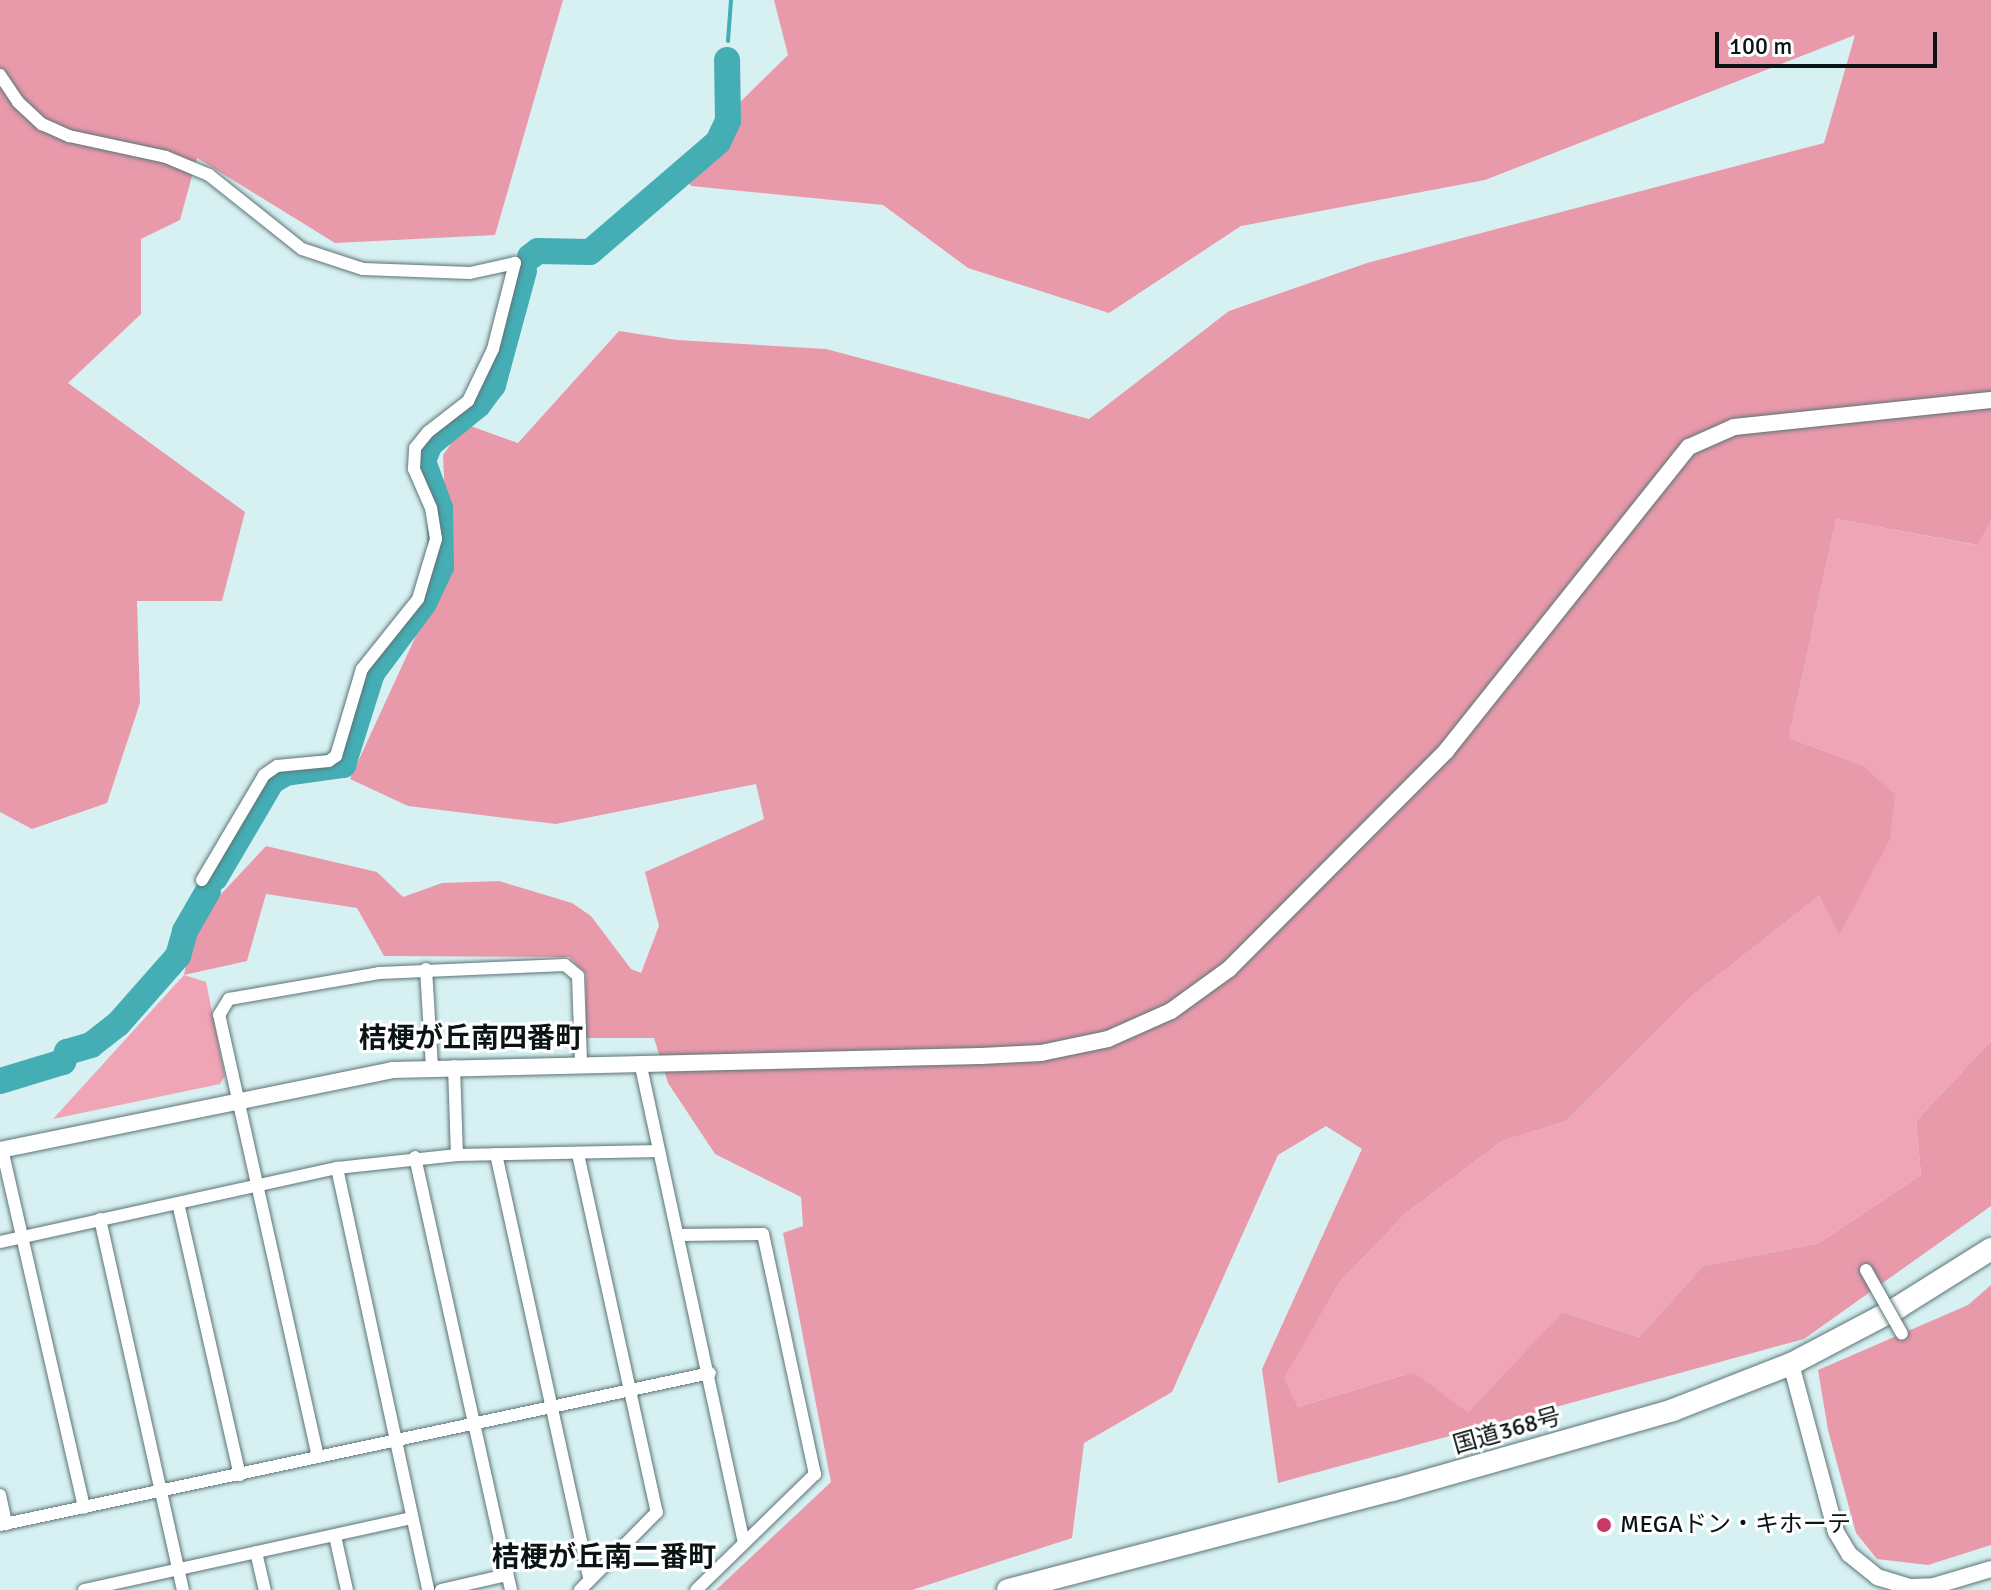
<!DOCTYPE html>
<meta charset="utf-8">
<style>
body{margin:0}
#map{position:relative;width:1991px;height:1590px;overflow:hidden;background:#d7f1f3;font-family:Signika,"Noto Sans JP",sans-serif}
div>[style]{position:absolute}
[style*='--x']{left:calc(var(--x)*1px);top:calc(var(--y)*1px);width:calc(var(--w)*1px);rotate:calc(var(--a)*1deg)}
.green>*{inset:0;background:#efa5b5}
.forest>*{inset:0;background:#e89aab}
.stream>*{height:4px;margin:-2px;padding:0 2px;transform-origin:2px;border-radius:2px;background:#45adb4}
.river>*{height:26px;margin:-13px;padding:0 13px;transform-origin:13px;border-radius:13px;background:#45adb4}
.roads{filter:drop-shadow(0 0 2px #5d7476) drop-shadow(0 0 2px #5d7476)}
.street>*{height:12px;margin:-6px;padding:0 6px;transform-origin:6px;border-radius:6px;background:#fff}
.secondary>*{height:16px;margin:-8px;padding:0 8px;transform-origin:8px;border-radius:8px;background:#fff}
.highway>*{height:22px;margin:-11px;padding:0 11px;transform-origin:11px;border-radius:11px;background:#fff}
.bridges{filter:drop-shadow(0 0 2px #5d7476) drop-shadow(0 0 2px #5d7476)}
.street-bridge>*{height:12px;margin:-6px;padding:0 6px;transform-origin:6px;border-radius:6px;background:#fff}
.dots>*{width:22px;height:22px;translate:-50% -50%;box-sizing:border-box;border:4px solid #fff;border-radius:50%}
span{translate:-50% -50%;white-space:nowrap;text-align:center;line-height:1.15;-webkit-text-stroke:6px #fff;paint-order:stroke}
.street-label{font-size:24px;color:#0b1414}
.poi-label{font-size:24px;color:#0b1414}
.left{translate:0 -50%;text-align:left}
.quarter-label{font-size:28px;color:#0b1414;font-weight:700}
.scale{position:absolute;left:1715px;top:32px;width:222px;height:36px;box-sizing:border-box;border:4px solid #0b1414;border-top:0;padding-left:10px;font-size:24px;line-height:28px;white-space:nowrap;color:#0b1414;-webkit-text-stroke:6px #fff;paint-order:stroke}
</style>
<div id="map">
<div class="green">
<i style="clip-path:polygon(1836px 519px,1976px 545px,1991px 521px,1991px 1041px,1916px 1121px,1921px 1175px,1819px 1243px,1703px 1266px,1639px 1337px,1562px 1312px,1468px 1414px,1414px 1372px,1298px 1407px,1283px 1378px,1339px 1283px,1406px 1213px,1502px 1141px,1566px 1121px,1693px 995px,1819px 896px,1839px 934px,1862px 765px,1789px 738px)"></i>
<i style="clip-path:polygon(184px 975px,206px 982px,225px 1076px,220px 1084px,53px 1119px)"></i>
</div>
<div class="forest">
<i style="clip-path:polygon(0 0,563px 0,495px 235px,335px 243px,197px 158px,180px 220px,141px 239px,141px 314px,68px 383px,245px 512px,222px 601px,137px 601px,140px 703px,107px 803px,32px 829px,0 812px)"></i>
<i style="clip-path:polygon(774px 0,1991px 0,1991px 521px,1977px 545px,1836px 519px,1789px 738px,1862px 765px,1895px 795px,1890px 839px,1839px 935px,1819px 896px,1693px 995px,1566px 1121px,1502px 1141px,1406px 1213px,1339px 1283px,1284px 1378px,1298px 1407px,1414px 1372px,1468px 1413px,1562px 1312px,1639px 1337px,1703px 1266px,1819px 1243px,1921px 1175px,1916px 1121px,1991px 1041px,1991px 1206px,1804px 1339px,1278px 1483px,1262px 1369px,1362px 1149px,1326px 1126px,1278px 1155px,1172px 1392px,1084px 1443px,1072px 1538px,912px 1590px,716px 1590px,831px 1482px,783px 1233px,803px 1226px,801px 1197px,715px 1154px,668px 1083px,654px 1038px,586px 1038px,586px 974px,569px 957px,384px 956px,357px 908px,266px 894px,247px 961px,184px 975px,195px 922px,266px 846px,377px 872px,403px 897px,442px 883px,499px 881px,572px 903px,591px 916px,631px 969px,641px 973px,659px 926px,645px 872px,764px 819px,756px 784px,556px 824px,408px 806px,350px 779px,448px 566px,443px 455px,465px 424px,518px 443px,619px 331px,677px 340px,826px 349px,1089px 419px,1229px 311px,1367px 263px,1824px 143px,1855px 35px,1485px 180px,1241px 226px,1109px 313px,968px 268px,883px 205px,691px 186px,677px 164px,788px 55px)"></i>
<i style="clip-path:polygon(1991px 1285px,1991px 1545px,1928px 1565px,1877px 1559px,1856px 1533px,1828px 1430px,1818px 1370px,1968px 1305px)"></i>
</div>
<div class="stream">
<i style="--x:728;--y:41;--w:41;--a:-85.8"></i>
</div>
<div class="river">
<i style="--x:530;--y:257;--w:10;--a:-37"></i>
<i style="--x:538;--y:251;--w:52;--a:1.1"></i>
<i style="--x:590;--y:252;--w:169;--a:-40.7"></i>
<i style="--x:718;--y:142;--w:23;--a:-65"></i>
<i style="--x:728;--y:121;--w:61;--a:-90.9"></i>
<i style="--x:215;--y:878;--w:113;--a:-59.6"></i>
<i style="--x:272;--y:781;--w:16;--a:-30"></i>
<i style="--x:286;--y:773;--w:58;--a:-8"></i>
<i style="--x:343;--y:765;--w:96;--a:-72.5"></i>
<i style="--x:372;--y:673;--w:87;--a:-53.4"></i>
<i style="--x:424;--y:603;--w:40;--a:-65"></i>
<i style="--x:441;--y:567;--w:59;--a:-91"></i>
<i style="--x:440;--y:508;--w:50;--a:-109.9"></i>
<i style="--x:423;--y:461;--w:18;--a:-68"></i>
<i style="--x:430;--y:444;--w:62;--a:-39.1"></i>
<i style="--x:478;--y:405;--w:25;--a:-53"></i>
<i style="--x:493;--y:385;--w:118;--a:-74.8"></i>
<i style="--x:0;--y:1081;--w:66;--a:-16.8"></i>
<i style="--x:63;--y:1062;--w:11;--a:-68"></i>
<i style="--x:67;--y:1052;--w:25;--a:-16"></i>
<i style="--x:91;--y:1045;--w:34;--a:-38"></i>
<i style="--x:118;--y:1024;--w:91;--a:-48.6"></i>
<i style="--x:178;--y:956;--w:26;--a:-74"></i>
<i style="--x:185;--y:931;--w:46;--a:-60.1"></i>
</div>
<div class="roads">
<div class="street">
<i style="--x:0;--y:75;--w:32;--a:56"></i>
<i style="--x:18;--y:102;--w:33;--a:43"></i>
<i style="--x:42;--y:124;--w:30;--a:24"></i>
<i style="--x:69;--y:136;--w:99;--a:12.2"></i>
<i style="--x:166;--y:157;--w:47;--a:22.7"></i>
<i style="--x:209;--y:175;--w:119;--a:38.5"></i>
<i style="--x:302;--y:249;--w:64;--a:18.2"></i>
<i style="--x:363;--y:269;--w:107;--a:2.1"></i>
<i style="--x:470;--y:273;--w:46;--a:-12.5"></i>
<i style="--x:202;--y:880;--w:122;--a:-59.4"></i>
<i style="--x:264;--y:775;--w:16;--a:-35"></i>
<i style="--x:277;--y:766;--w:52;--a:-5.5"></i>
<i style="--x:329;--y:761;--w:9;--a:-36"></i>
<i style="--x:336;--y:756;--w:91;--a:-73.4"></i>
<i style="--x:362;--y:669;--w:90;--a:-51.3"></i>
<i style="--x:418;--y:599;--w:63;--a:-73.3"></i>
<i style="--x:436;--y:539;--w:31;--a:-99"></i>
<i style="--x:431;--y:508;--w:43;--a:-113.6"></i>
<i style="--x:414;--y:469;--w:21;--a:-87"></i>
<i style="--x:415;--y:448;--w:21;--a:-51"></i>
<i style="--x:428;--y:432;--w:51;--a:-37.8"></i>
<i style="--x:468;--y:401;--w:58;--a:-64.3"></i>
<i style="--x:493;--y:349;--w:89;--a:-75.7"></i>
<i style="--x:426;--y:969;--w:98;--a:86.5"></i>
<i style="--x:640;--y:1062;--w:491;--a:77.8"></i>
<i style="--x:454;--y:1066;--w:89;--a:88.1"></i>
<i style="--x:2;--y:1149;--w:368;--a:77.1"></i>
<i style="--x:496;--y:1154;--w:436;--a:77.6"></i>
<i style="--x:578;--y:1154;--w:367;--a:77.6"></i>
<i style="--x:657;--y:1512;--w:110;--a:134.6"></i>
<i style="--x:415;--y:1157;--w:444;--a:77.5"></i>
<i style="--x:337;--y:1168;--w:432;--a:77.8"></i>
<i style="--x:178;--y:1203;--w:279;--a:77.2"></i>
<i style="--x:100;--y:1219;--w:380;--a:77.4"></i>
<i style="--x:678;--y:1235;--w:85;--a:-0.7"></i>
<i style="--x:763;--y:1234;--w:246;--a:77.8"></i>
<i style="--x:815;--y:1474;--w:166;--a:135.7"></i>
<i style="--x:0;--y:1242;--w:345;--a:-12.4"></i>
<i style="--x:337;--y:1168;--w:121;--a:-6.2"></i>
<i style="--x:457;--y:1155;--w:202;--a:-1.1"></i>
<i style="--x:318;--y:1457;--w:453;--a:-102.6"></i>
<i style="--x:219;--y:1015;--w:19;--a:-58"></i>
<i style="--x:229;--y:999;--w:152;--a:-9.8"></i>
<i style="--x:379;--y:973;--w:186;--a:-2.5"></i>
<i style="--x:565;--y:965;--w:17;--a:40"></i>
<i style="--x:578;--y:976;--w:87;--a:88"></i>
<i style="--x:0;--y:1495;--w:30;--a:78"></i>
<i style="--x:0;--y:1525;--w:726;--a:-12.08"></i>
<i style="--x:335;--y:1536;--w:55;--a:77.5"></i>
<i style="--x:256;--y:1552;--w:39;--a:77"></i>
<i style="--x:84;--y:1590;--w:336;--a:-12.4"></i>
<i style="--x:441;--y:1590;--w:68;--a:-12.8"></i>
</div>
<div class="secondary">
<i style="--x:0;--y:1150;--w:400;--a:-11.5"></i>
<i style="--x:392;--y:1070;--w:589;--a:-1.36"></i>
<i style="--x:981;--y:1056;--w:60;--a:-2.9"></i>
<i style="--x:1041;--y:1053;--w:68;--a:-11.8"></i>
<i style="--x:1108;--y:1039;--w:69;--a:-24"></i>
<i style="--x:1171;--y:1011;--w:72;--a:-35.9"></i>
<i style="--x:1229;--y:969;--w:308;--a:-45.1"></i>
<i style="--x:1446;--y:751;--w:389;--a:-51.4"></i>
<i style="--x:1689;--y:447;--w:49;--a:-24"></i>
<i style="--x:1734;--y:427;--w:258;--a:-6"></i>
<i style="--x:1791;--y:1364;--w:174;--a:75"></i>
<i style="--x:1836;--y:1532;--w:26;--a:59"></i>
<i style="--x:1849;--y:1554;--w:36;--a:39"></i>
<i style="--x:1877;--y:1577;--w:34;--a:17"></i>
<i style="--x:1910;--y:1587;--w:24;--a:-2"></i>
<i style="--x:1934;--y:1586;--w:59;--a:-16.6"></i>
</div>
<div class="highway">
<i style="--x:1008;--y:1590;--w:398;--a:-14.6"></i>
<i style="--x:1393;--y:1490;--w:291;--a:-15.9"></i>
<i style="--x:1673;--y:1410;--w:127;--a:-21.3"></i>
<i style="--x:1791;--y:1364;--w:120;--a:-27.8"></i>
<i style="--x:1897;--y:1308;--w:111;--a:-32.1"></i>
</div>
</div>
<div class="bridges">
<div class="street-bridge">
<i style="--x:1866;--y:1270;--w:73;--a:60.6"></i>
</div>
</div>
<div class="dots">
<i style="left:1604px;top:1525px;background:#c73a68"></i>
</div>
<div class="street-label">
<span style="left:1507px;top:1431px;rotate:-16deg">国道368号</span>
</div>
<div class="poi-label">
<span class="left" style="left:1620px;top:1525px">MEGAドン・キホーテ</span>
</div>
<div class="quarter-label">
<span style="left:471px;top:1038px">桔梗が丘南四番町</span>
<span style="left:604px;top:1557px">桔梗が丘南二番町</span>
</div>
<div class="scale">100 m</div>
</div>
